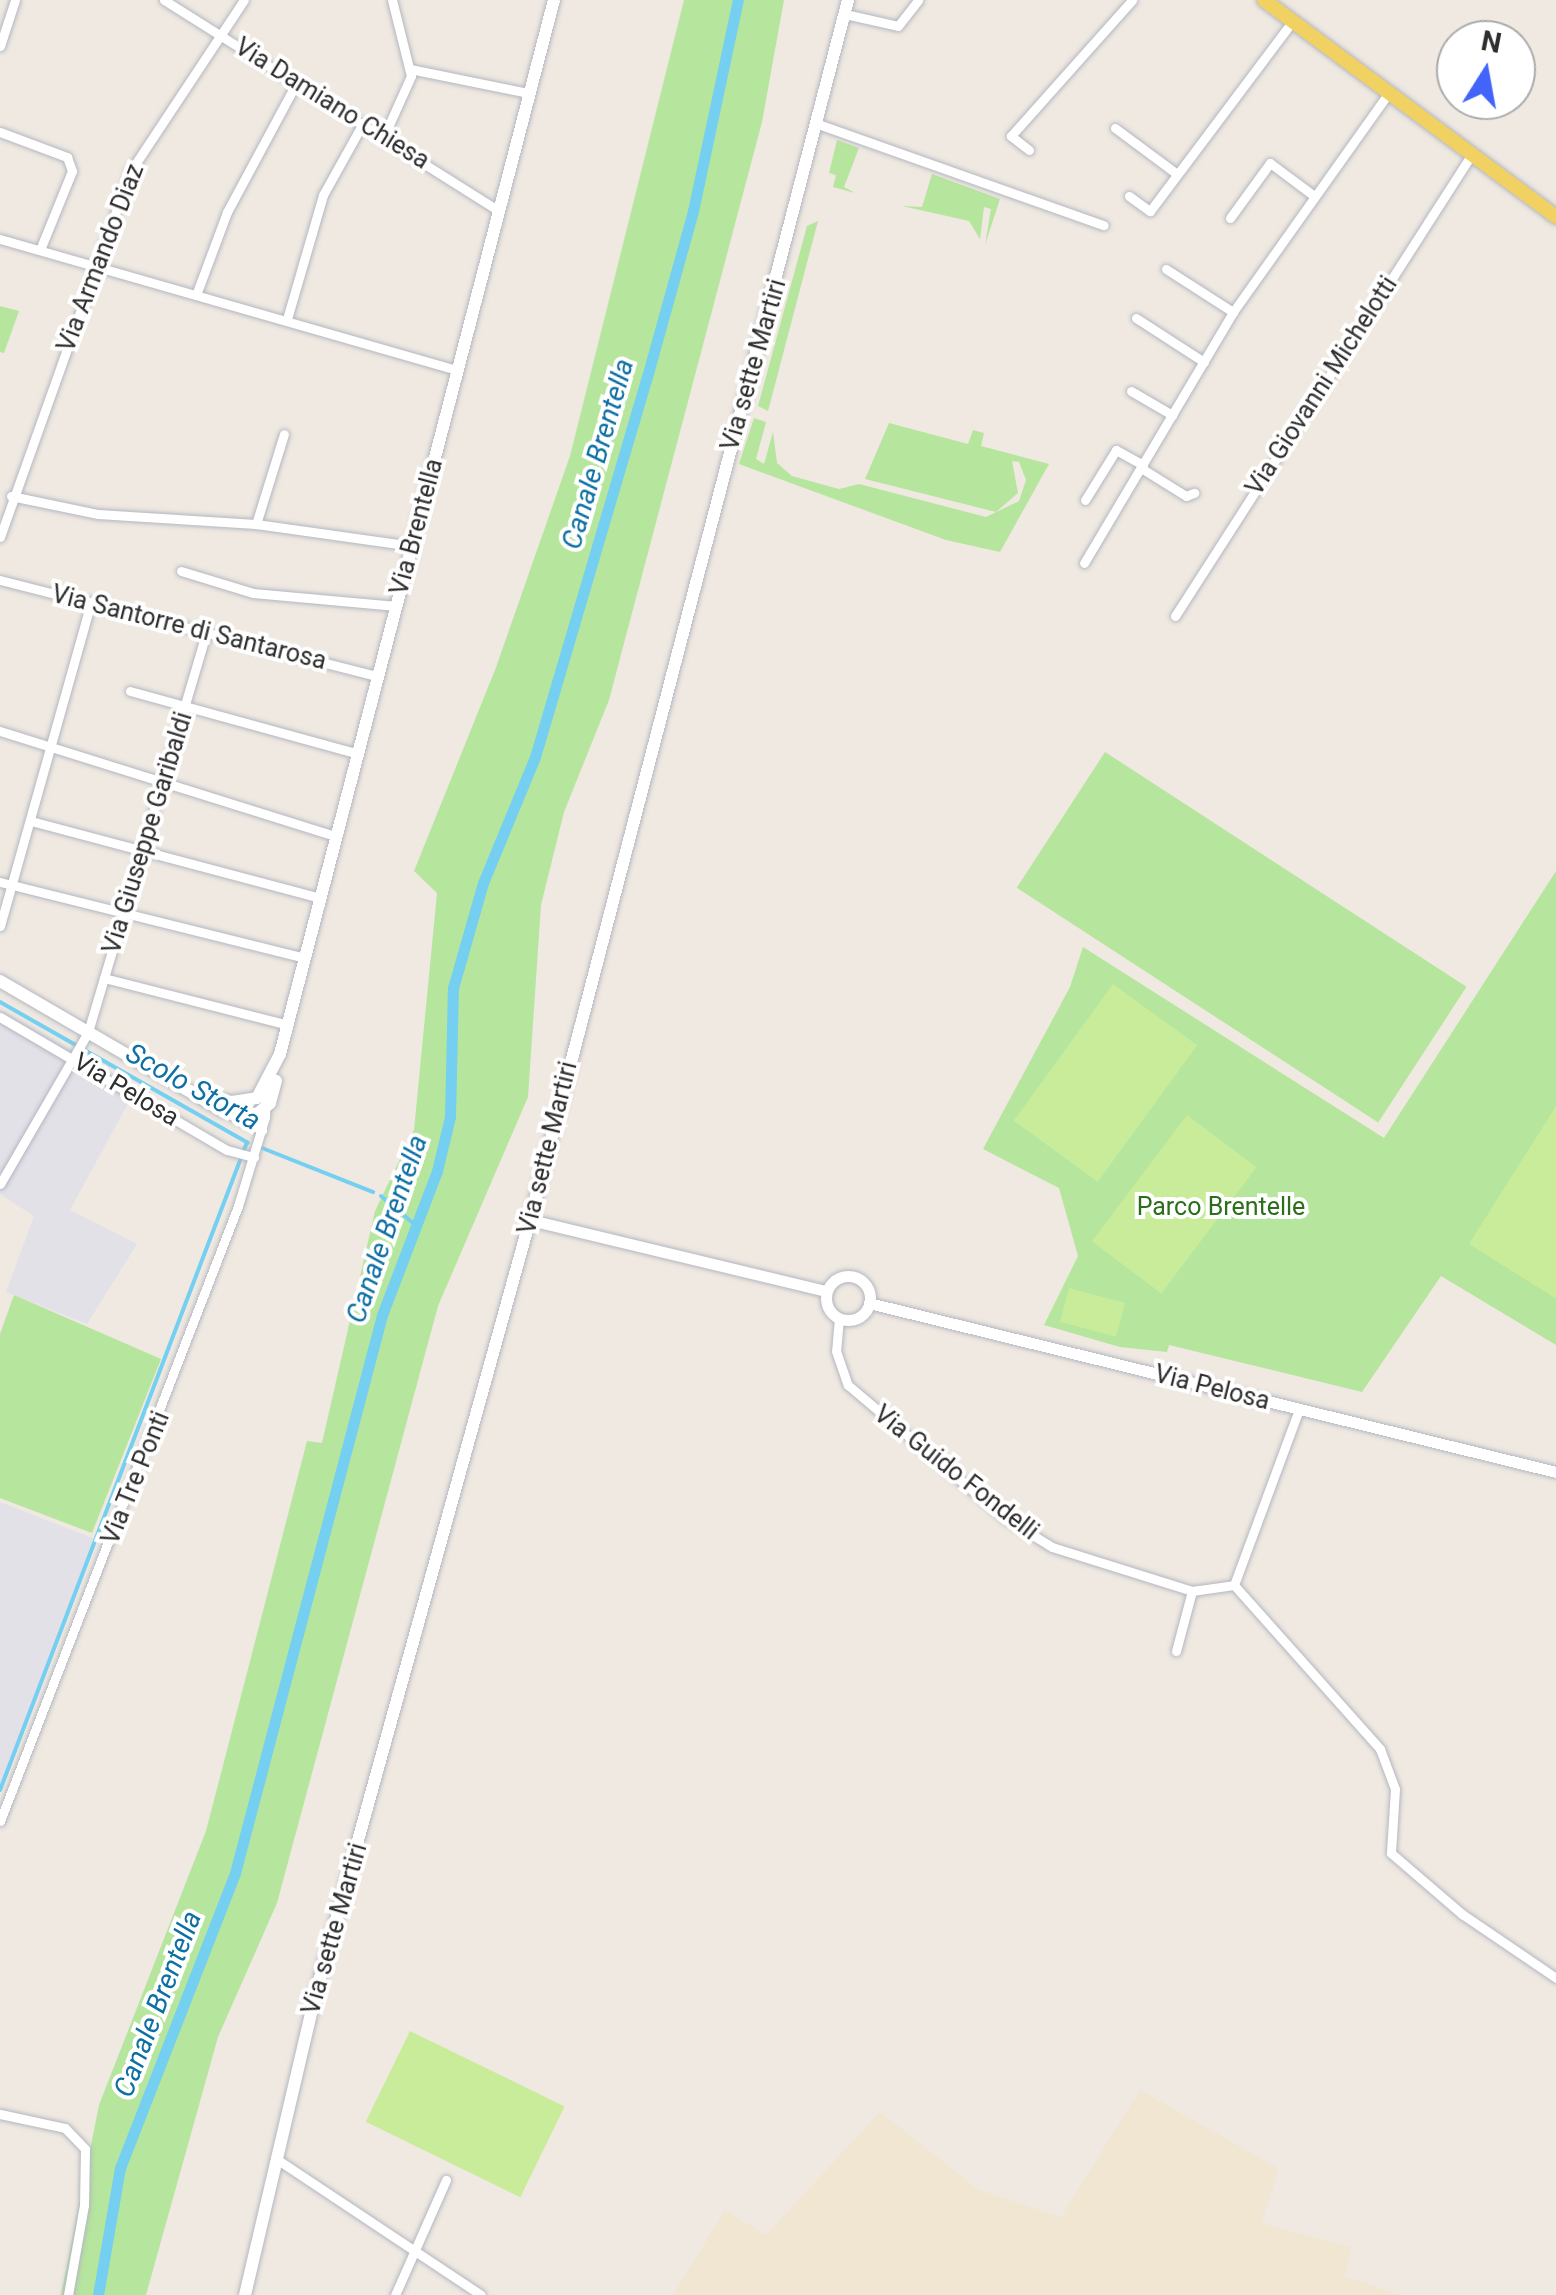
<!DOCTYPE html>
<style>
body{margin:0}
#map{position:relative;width:1556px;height:2295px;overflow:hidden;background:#efe9e1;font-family:Roboto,sans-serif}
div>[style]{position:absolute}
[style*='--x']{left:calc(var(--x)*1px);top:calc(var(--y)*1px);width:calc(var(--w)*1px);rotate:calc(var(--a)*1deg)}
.industrial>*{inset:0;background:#e3e1e8}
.education>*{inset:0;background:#f0e6d1}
.green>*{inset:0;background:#b6e59e;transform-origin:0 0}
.pitch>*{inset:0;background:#c9ec9a;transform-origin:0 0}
.stream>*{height:4px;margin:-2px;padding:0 2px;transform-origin:2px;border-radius:2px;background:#75cff0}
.canal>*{height:11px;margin:-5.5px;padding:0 5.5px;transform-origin:5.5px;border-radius:5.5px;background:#75cff0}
.roads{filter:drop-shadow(0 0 2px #b4b7c1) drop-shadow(0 0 2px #b4b7c1)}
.minor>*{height:9px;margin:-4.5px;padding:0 4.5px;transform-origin:4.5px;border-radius:4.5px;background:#fff}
.tertiary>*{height:11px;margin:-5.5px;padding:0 5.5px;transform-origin:5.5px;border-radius:5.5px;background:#fff}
.tertiary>.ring{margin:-5.5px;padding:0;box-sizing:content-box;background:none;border:11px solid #fff;border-radius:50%}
.secondary>*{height:12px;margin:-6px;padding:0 6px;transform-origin:6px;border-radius:6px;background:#fff}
.primary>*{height:14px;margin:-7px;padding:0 7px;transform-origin:7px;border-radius:7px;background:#f2d163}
span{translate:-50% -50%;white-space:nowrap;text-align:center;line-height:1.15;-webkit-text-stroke:8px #fff;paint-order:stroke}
.street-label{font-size:25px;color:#2e2e2e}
.park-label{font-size:25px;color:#2c6e1b}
.water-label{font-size:28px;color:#0d6fa3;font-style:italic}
.north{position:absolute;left:1436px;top:20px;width:100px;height:100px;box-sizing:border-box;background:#fff;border:2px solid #ababab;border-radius:50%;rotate:11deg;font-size:28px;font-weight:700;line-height:40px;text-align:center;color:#2e2e2e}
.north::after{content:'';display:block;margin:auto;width:35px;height:45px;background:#4264fb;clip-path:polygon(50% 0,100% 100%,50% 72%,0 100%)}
</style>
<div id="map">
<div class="industrial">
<i style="clip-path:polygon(0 1009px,137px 1087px,70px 1210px,137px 1244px,87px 1324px,6px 1292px,34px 1216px,0 1194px)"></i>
<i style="clip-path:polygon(0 1502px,95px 1539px,0 1790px)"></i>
</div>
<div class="education">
<i style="clip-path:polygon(1140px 2090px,1279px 2169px,1261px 2223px,1351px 2247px,1345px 2276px,1400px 2295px,673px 2295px,725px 2210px,766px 2235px,880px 2112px,979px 2190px,1061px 2217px)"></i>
</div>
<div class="green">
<i style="clip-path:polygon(684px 0,784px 0,762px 122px,609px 700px,564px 812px,541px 905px,528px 1097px,438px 1306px,277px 1903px,218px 2037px,146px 2295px,61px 2295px,99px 2105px,206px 1831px,307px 1441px,322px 1443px,375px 1211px,414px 1130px,437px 893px,414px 871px,495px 670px,570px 456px)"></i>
<i style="clip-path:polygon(837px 140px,859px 148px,844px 187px,855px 193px,833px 187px,836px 175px,829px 173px)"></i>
<i style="clip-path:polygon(932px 174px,1000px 199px,985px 245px,991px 209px,984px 207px,980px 239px,969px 221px,902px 206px,922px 207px)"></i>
<i style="clip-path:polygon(818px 221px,768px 411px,758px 406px,807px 226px)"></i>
<i style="clip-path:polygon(0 306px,19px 311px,4px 353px,0 352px)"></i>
<i style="clip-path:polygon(754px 418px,766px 422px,756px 459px,764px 464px,773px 432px,777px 463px,792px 476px,839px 489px,859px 484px,986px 517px,1019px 501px,1026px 480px,1019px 462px,1012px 461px,1018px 493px,996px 512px,865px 479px,889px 423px,968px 444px,973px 430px,984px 433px,981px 446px,1049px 464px,1000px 552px,946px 540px,739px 464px)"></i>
<i style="left:1105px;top:752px;width:431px;height:162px;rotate:33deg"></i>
<i style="clip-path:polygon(1556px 871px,1556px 1345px,1441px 1276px,1362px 1392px,1169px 1345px,1167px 1352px,1120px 1347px,1044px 1325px,1078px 1256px,1059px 1188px,983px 1149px,1070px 987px,1083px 947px,1384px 1138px)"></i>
<i style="clip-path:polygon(14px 1295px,161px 1359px,92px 1533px,0 1498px,0 1334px)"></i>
</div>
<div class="pitch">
<i style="left:1113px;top:984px;width:104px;height:169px;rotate:36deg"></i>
<i style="clip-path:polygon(1556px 1106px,1556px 1297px,1555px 1298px,1469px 1244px)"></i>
<i style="left:1187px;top:1115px;width:87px;height:158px;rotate:37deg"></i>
<i style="left:1069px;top:1288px;width:58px;height:35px;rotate:15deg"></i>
<i style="left:410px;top:2031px;width:172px;height:101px;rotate:26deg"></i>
</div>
<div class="stream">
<i style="--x:0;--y:1002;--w:285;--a:29.6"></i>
<i style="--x:257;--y:1146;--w:125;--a:21.6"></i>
<i style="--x:381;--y:1196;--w:43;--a:40.3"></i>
<i style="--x:0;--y:1790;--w:693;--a:-69.13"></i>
</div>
<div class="canal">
<i style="--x:98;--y:2295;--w:129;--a:-80.2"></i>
<i style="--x:120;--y:2168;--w:317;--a:-68.7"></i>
<i style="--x:235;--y:1873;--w:577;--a:-75.24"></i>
<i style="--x:382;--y:1315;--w:154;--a:-69.1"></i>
<i style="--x:437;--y:1171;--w:56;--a:-76.5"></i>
<i style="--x:450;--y:1117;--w:129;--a:-88.7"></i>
<i style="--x:453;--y:988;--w:109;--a:-74.1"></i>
<i style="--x:483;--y:883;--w:136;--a:-67.6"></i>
<i style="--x:535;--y:757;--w:396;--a:-73.6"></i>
<i style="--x:647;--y:377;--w:172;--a:-74.5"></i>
<i style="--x:693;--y:211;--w:216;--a:-78"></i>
</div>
<div class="roads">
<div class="minor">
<i style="--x:164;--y:0;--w:396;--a:32.2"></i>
<i style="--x:845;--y:14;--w:54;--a:12.8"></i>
<i style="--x:898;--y:26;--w:33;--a:-52"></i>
<i style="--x:0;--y:46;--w:48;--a:-71.9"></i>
<i style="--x:410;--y:69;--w:120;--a:11.5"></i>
<i style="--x:818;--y:124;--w:303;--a:19.5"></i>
<i style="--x:1115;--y:128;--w:77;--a:36.6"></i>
<i style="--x:0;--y:132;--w:72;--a:20.5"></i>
<i style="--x:67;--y:157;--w:15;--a:70"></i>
<i style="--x:72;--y:171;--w:85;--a:112.1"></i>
<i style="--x:384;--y:136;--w:66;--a:-65.8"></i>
<i style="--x:411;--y:76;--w:78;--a:-104"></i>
<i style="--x:1029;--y:150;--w:23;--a:-142"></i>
<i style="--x:1011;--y:136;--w:182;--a:-48.3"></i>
<i style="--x:1129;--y:196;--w:26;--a:36"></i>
<i style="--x:1150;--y:211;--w:236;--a:-53.1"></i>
<i style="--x:1230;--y:218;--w:68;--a:-54"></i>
<i style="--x:1270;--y:163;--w:54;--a:36.7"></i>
<i style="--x:0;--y:239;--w:476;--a:16"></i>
<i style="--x:1166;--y:269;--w:80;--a:32.7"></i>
<i style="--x:196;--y:295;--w:89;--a:-69.5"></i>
<i style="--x:227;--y:212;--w:148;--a:-61.7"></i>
<i style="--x:1136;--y:318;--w:81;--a:32.9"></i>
<i style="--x:287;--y:319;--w:129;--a:-73.8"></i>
<i style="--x:323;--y:195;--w:82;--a:-60.9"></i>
<i style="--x:1131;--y:391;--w:48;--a:30.3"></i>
<i style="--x:1141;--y:468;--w:53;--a:31.9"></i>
<i style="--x:1186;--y:496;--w:9;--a:-21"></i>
<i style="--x:11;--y:496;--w:89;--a:11.7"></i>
<i style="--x:98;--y:514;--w:158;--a:3.6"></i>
<i style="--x:256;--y:524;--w:158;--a:8"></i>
<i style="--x:1085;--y:500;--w:59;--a:-58.2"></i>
<i style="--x:1116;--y:450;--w:31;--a:29"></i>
<i style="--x:256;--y:524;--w:94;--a:-72.7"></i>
<i style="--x:0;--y:537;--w:387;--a:-70.4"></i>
<i style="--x:130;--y:172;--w:206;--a:-56.5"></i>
<i style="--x:1084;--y:563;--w:292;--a:-59.3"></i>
<i style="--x:1233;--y:312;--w:266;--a:-54.6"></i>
<i style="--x:181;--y:571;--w:75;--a:17"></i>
<i style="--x:253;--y:593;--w:144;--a:5.2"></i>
<i style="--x:0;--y:580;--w:390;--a:14.3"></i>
<i style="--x:1175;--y:616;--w:546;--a:-57.27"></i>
<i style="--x:130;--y:691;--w:237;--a:15.4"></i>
<i style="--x:0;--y:731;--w:352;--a:17.4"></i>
<i style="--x:31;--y:821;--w:299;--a:14.9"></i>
<i style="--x:0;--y:882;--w:314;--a:14"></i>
<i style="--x:0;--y:926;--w:337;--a:-74.3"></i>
<i style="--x:104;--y:978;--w:190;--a:14.3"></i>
<i style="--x:0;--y:1017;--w:263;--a:30.4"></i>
<i style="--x:227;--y:1150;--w:28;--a:15"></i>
<i style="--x:229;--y:1114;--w:37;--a:26"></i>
<i style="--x:0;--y:1184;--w:176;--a:-59.9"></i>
<i style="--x:88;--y:1032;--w:416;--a:-73.5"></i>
<i style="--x:839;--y:1318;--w:33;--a:95"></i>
<i style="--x:836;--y:1351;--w:36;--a:71"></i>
<i style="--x:848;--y:1385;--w:206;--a:40.3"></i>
<i style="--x:1005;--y:1518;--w:55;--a:31.7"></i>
<i style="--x:1052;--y:1547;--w:147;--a:17.4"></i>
<i style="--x:1192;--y:1591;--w:42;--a:-8.1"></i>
<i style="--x:1234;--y:1585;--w:188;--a:-69.7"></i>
<i style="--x:1234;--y:1585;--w:220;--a:48.3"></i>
<i style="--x:1380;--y:1749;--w:43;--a:69.4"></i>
<i style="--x:1395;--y:1789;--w:64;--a:93.6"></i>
<i style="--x:1391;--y:1853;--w:94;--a:40.7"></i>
<i style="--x:1462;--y:1914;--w:114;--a:34.2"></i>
<i style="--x:1176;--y:1651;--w:62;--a:-75.1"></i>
<i style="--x:0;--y:1821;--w:659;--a:-68.84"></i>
<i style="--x:238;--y:1206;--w:93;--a:-73.1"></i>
<i style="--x:265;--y:1117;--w:27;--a:-88"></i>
<i style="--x:0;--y:2114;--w:66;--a:12.2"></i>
<i style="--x:65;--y:2128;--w:29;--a:46"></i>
<i style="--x:85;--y:2149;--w:56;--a:91"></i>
<i style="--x:84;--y:2205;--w:91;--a:100.1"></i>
<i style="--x:275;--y:2158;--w:247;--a:33.6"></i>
<i style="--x:395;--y:2295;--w:126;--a:-66.1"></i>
</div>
<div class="tertiary">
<i style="--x:530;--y:1220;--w:304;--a:13.5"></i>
<i class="ring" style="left:826px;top:1276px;width:33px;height:33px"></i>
<i style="--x:869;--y:1303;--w:707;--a:13.82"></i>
</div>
<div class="secondary">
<i style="--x:0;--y:981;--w:258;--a:30.2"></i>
<i style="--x:223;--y:1111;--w:34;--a:5"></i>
<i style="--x:257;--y:1114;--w:17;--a:-40"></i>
<i style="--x:270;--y:1103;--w:23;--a:-75"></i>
<i style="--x:196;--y:1095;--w:37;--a:11"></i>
<i style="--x:232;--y:1102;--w:25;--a:-9"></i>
<i style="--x:257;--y:1098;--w:50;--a:-62.4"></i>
<i style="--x:280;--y:1054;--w:1089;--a:-75.43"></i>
<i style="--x:245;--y:2295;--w:311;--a:-76.8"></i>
<i style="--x:316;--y:1992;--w:801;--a:-74.51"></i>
<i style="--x:530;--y:1220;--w:1261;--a:-75.39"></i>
</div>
<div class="primary">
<i style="--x:1264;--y:0;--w:364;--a:36.6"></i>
</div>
</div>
<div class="street-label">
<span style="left:332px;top:104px;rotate:32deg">Via Damiano Chiesa</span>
<span style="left:101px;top:258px;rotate:-69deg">Via Armando Diaz</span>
<span style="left:754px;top:365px;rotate:-74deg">Via sette Martiri</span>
<span style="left:1322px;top:386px;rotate:-57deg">Via Giovanni Michelotti</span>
<span style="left:417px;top:527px;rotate:-75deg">Via Brentella</span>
<span style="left:189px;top:628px;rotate:14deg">Via Santorre di Santarosa</span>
<span style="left:148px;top:833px;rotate:-73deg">Via Giuseppe Garibaldi</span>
<span style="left:126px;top:1090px;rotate:31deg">Via Pelosa</span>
<span style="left:548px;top:1148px;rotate:-76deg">Via sette Martiri</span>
<span style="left:1212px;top:1388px;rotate:14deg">Via Pelosa</span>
<span style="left:956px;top:1473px;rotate:38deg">Via Guido Fondelli</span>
<span style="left:136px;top:1478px;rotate:-68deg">Via Tre Ponti</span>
<span style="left:335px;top:1929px;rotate:-74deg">Via sette Martiri</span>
</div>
<div class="park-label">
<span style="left:1221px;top:1207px">Parco Brentelle</span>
</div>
<div class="water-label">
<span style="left:598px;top:454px;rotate:-74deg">Canale Brentella</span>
<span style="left:193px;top:1087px;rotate:29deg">Scolo Storta</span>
<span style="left:387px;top:1229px;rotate:-71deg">Canale Brentella</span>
<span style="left:158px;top:2004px;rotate:-69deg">Canale Brentella</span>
</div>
<div class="north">N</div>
</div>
